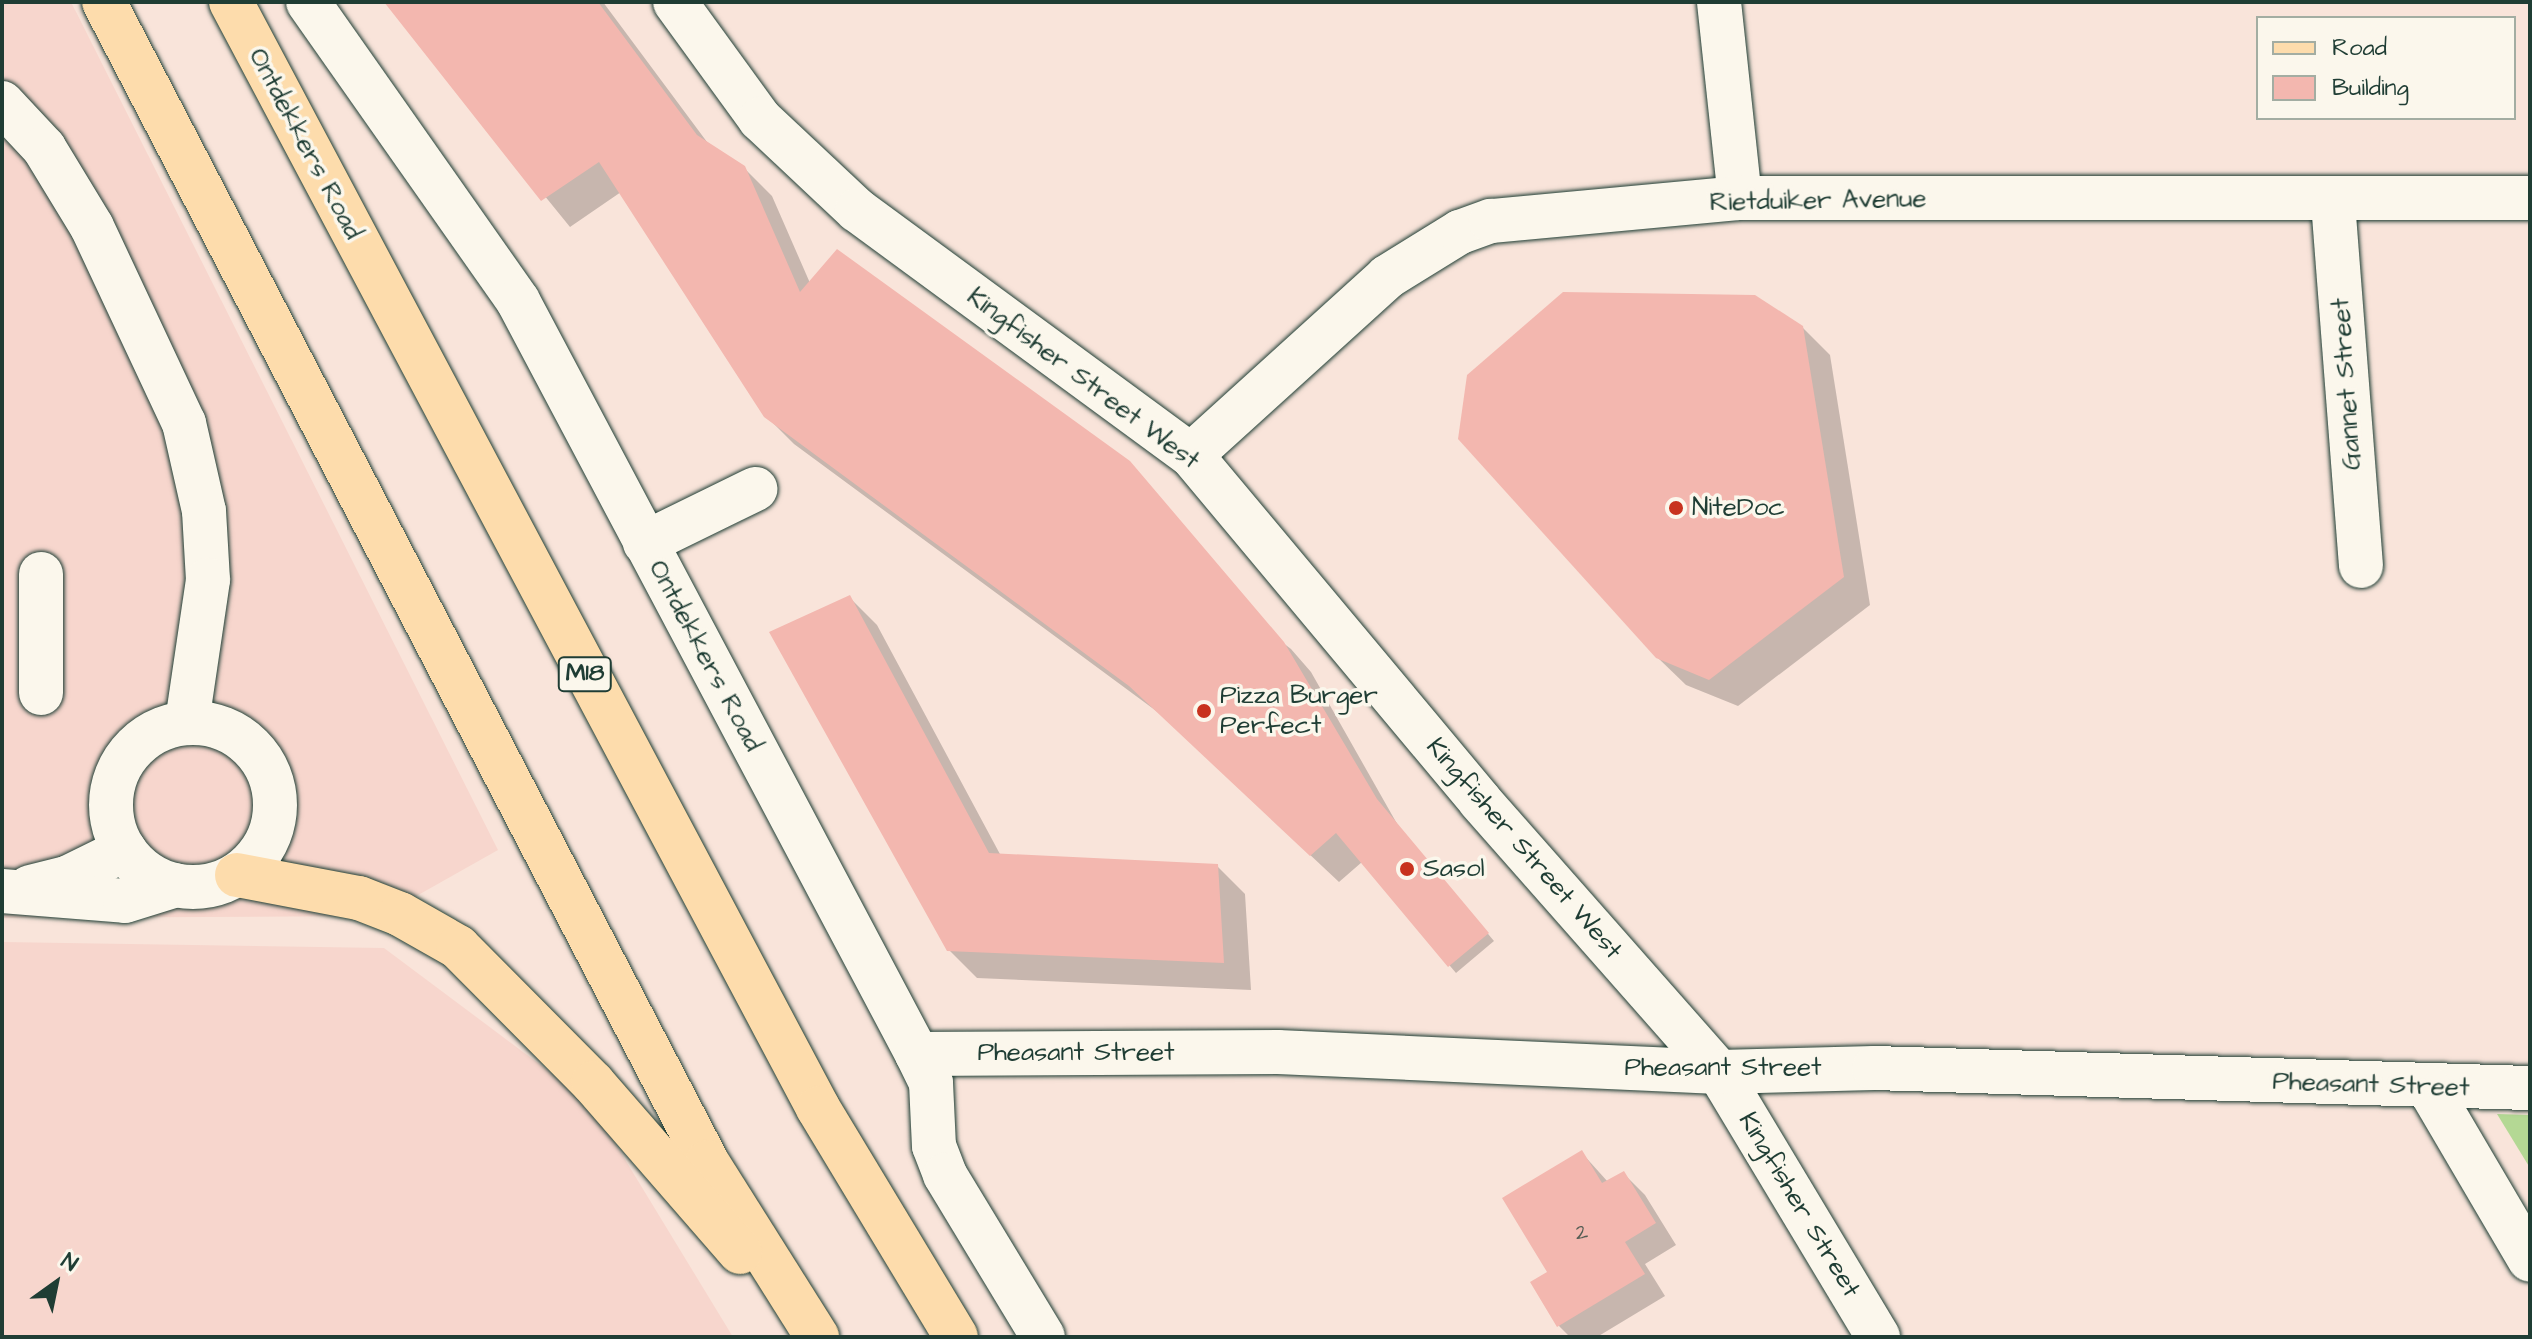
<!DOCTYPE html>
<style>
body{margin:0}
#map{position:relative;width:2532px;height:1339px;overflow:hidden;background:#f9e4da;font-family:"Architects Daughter",sans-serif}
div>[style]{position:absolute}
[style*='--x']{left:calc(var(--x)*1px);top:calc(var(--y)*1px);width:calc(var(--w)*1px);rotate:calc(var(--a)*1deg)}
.built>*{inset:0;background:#f7d6cd}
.green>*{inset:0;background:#b4d894}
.shadow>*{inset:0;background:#0003}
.building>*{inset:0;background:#f3b7af}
.roads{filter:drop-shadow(0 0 2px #1f3d34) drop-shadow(0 0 2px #1f3d34)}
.minor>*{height:44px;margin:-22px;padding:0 22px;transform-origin:22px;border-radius:22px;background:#fbf7ec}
.minor>.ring{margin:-22px;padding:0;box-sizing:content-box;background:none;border:44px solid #fbf7ec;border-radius:50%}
.major>*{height:44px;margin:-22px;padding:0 22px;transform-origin:22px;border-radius:22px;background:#fddcac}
.dots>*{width:22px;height:22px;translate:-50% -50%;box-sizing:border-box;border:4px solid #fbf7ec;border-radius:50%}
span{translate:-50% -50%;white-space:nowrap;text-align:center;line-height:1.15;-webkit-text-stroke:7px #fbf7ec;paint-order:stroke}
.number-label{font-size:22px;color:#545c53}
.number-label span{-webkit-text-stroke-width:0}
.shield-label span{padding:2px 6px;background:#fbf7ec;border:2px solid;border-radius:6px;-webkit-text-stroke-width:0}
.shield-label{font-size:24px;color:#1f3d34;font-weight:700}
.street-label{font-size:26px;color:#1f3d34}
.poi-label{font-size:26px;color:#1f3d34}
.left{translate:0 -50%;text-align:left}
.frame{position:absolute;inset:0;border:4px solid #1f3d34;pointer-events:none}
.legend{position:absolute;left:2256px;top:16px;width:260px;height:104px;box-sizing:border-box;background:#fbf7ec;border:2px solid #a3ada2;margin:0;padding:10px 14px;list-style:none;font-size:24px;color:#1f3d34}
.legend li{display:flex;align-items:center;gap:16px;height:40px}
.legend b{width:40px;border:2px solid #a3ada2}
.north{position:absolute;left:16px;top:1243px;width:80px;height:80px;-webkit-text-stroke:6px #fbf7ec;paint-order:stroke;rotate:33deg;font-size:22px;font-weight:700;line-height:32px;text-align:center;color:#1f3d34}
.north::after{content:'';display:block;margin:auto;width:28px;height:36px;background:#1f3d34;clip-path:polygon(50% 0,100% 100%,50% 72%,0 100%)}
</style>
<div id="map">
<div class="built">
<i style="clip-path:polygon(2px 2px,71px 2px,498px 850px,381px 916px,2px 918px)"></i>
<i style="clip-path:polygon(2px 942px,384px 948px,590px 1102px,733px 1337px,2px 1337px)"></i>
</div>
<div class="green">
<i style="clip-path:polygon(2497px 1114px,2530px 1115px,2530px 1168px)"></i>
</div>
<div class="shadow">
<i style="clip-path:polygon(387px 2px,603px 2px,710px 146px,744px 168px,772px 196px,810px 283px,1291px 649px,1311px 672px,1400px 829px,1494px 941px,1456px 973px,1362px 862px,1339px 882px,1159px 713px,794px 444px,765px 415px,621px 192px,570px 227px)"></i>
<i style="clip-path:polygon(1802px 327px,1830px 355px,1870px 605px,1738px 706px,1686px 685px,1657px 657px)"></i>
<i style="clip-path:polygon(850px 598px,877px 625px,1001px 856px,1217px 866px,1245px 894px,1251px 990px,977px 978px,949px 950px)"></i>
<i style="clip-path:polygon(1581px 1152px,1608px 1182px,1623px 1173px,1645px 1195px,1676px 1245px,1645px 1264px,1665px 1296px,1597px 1337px,1570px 1337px,1559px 1326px,1550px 1273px)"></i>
</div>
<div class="building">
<i style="clip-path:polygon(384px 2px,598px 2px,697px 135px,745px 166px,800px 292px,837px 249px,1130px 461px,1284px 642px,1377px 799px,1489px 933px,1448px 967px,1336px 833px,1310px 856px,1129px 686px,764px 417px,599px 162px,541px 201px)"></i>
<i style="clip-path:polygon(1563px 292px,1755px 295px,1803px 326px,1844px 577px,1709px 680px,1656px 658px,1458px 439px,1467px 375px)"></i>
<i style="clip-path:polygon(850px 595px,989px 853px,1218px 864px,1224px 963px,947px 951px,769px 632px)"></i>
<i style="clip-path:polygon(1582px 1150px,1602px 1183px,1624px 1171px,1656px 1223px,1625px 1242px,1645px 1274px,1557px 1327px,1530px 1282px,1547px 1272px,1502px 1198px)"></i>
</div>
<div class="roads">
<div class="minor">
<i style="--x:308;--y:2;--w:365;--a:54.9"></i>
<i style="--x:518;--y:301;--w:852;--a:62.08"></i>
<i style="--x:917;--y:1054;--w:32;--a:64"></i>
<i style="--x:931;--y:1083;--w:63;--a:87.3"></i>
<i style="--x:934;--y:1146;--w:31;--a:69"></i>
<i style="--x:945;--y:1175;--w:189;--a:58.8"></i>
<i style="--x:675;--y:2;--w:145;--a:54"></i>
<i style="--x:760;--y:119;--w:133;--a:43.2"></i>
<i style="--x:857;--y:210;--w:414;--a:36.3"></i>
<i style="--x:1191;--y:455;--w:451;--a:50.1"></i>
<i style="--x:1480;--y:801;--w:361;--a:48.6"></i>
<i style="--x:1719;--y:1072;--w:309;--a:59"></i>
<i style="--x:1719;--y:2;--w:197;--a:83.9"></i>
<i style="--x:2;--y:103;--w:62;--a:47"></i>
<i style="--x:44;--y:148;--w:92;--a:58.7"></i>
<i style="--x:92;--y:227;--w:217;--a:64.9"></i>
<i style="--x:184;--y:423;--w:90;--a:77.2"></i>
<i style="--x:204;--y:511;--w:69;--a:86.7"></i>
<i style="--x:208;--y:580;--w:144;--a:98.4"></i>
<i style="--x:2333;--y:202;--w:365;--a:85.6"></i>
<i style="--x:1191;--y:455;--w:265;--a:-42.2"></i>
<i style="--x:1387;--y:277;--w:86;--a:-31.7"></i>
<i style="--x:1460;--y:232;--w:33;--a:-20"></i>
<i style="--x:1491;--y:221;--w:250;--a:-5.3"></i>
<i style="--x:1740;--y:198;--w:790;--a:0"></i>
<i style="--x:645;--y:543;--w:123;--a:-26.1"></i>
<i style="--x:41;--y:574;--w:119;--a:90"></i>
<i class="ring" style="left:111px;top:723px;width:120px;height:120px"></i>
<i style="--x:30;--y:887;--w:38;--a:-14"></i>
<i style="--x:67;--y:878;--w:64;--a:-26.2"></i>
<i style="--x:2;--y:891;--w:123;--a:4.6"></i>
<i style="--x:125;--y:901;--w:53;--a:-17.4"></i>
<i style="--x:917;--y:1054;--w:361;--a:-0.3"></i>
<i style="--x:1278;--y:1052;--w:441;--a:2.6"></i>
<i style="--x:1719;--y:1072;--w:155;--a:-1.5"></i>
<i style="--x:1874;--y:1068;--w:656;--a:1.75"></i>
<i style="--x:2429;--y:1088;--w:199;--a:59.6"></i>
</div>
<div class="major">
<i style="--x:104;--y:2;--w:1307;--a:62.53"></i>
<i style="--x:707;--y:1162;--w:207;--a:57.8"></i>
<i style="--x:231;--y:2;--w:1252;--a:62.04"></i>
<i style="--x:818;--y:1108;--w:267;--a:58.9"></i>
<i style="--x:237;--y:875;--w:124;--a:10.7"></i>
<i style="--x:359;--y:898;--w:44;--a:21.3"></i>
<i style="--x:400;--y:914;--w:67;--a:29.6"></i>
<i style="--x:458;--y:947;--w:192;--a:45.2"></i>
<i style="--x:593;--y:1083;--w:224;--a:49"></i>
</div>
</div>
<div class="dots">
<i style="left:1676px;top:508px;background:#c8321e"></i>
<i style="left:1204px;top:711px;background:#c8321e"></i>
<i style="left:1407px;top:869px;background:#c8321e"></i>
</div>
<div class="number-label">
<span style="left:1582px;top:1233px">2</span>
</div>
<div class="shield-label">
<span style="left:585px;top:674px">M18</span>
</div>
<div class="street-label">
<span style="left:305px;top:144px;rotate:62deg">Ontdekkers Road</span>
<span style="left:1818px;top:201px;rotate:-1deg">Rietduiker Avenue</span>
<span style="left:1083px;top:379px;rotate:37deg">Kingfisher Street West</span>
<span style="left:2347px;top:384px;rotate:-94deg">Gannet Street</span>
<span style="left:705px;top:656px;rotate:62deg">Ontdekkers Road</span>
<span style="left:1524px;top:849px;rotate:49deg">Kingfisher Street West</span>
<span style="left:1076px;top:1053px">Pheasant Street</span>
<span style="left:1723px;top:1068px">Pheasant Street</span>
<span style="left:2371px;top:1085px;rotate:2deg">Pheasant Street</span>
<span style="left:1799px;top:1205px;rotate:59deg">Kingfisher Street</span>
</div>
<div class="poi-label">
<span class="left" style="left:1692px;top:508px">NiteDoc</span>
<span class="left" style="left:1220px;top:711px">Pizza Burger<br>Perfect</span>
<span class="left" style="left:1423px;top:869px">Sasol</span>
</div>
<div class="frame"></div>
<ul class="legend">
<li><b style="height:10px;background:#fddcac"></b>Road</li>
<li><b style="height:22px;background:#f3b7af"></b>Building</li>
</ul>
<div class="north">N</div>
</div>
